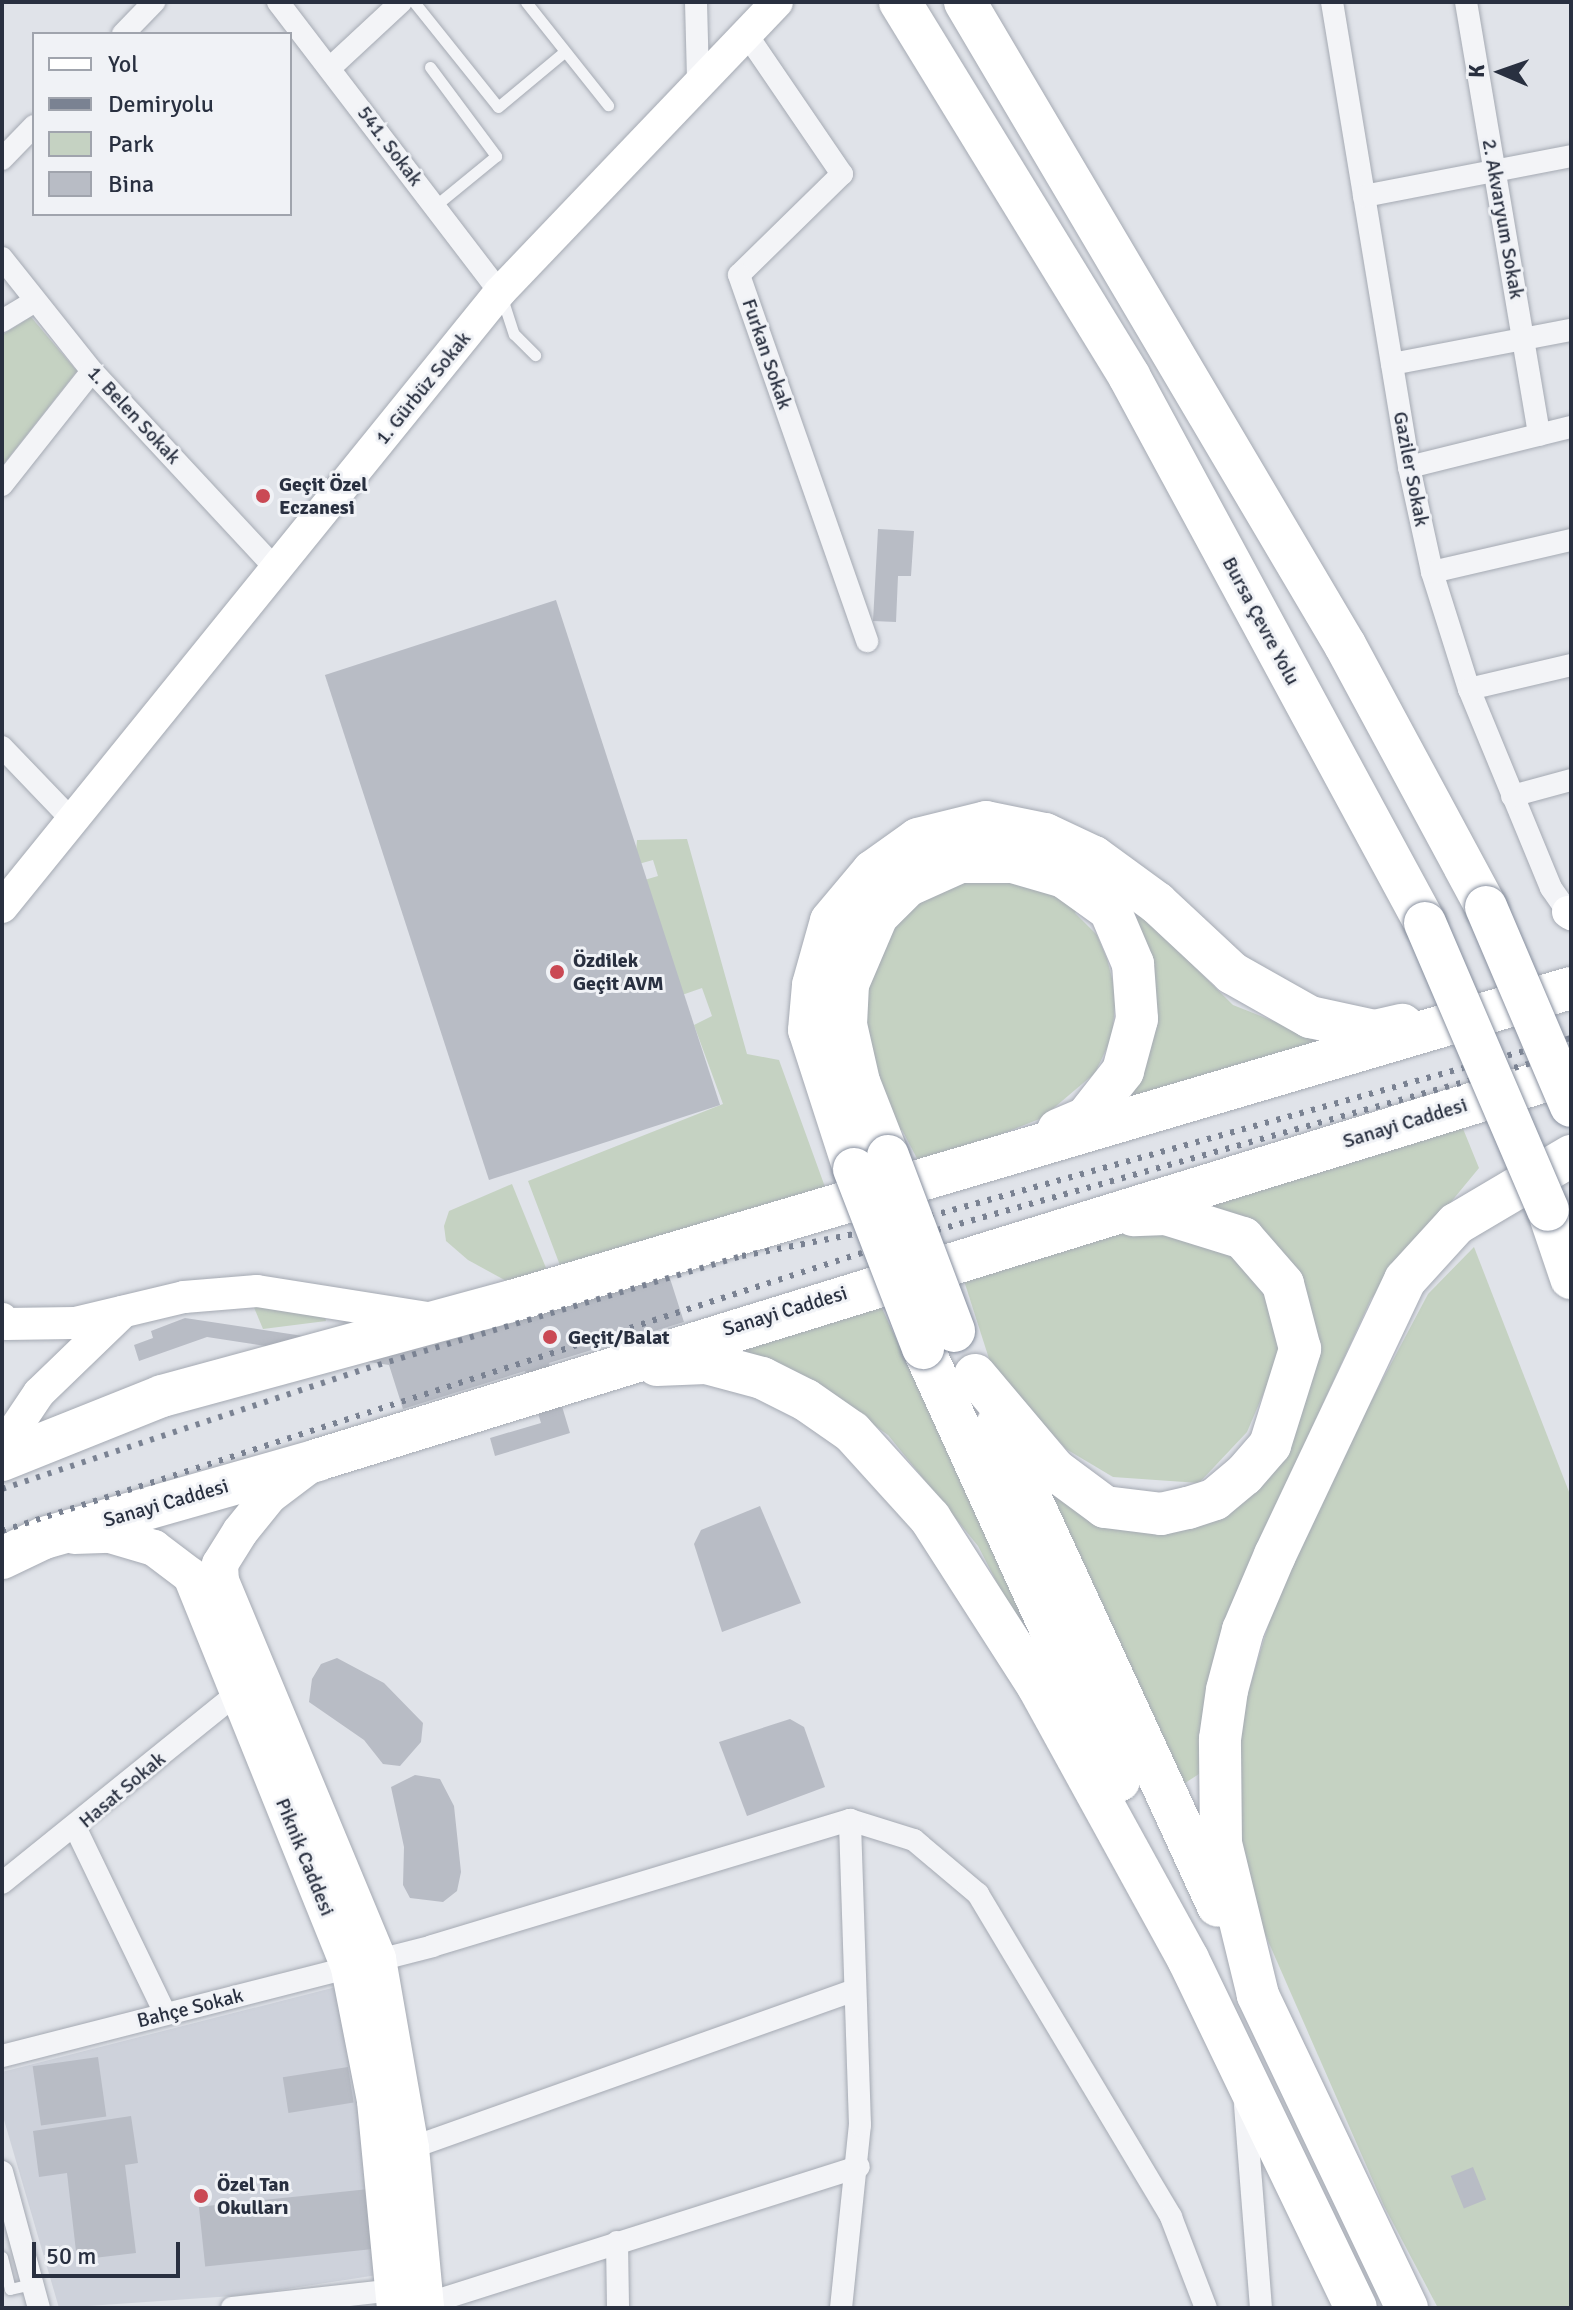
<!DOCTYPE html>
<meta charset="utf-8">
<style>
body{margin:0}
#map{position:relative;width:1573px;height:2310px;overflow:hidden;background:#e0e3e9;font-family:Signika,sans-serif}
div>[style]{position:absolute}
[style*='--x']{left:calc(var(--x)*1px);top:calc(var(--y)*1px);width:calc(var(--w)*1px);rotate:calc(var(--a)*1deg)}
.built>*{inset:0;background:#ced2db}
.green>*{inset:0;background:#c5d2c2}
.building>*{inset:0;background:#b8bcc5;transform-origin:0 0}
.roads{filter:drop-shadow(0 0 2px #a5aab3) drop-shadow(0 0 2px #a5aab3)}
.lane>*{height:11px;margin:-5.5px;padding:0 5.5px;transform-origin:5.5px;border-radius:5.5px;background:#f3f4f7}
.street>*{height:22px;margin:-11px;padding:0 11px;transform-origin:11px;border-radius:11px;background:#f3f4f7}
.secondary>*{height:32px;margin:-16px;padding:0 16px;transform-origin:16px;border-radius:16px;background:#fff}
.primary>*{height:36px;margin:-18px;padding:0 18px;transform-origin:18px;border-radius:18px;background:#fff}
.highway>*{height:42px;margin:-21px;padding:0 21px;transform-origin:21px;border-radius:21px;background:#fff}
.rail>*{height:6px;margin-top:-3px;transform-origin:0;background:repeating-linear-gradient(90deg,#7a8292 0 4px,transparent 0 12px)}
.bridges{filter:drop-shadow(0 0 2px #88909f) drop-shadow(0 0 2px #88909f)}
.highway-bridge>*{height:42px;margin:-21px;padding:0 21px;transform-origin:21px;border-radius:21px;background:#fff}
.dots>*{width:22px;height:22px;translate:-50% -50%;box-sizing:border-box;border:4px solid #f0f2f6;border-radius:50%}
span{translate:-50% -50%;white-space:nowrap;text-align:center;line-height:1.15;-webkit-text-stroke:6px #f0f2f6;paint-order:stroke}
.street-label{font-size:20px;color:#293040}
.poi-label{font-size:20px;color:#293040;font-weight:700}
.left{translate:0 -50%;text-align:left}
.frame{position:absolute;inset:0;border:4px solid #293040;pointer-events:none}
.legend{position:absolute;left:32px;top:32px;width:260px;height:184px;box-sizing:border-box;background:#f0f2f6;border:2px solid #a0a4ad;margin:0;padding:10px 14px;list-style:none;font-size:24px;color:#293040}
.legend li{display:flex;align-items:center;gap:16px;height:40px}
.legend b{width:40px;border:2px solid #a0a4ad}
.north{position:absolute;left:1461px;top:32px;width:80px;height:80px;-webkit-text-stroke:6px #f0f2f6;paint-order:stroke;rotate:272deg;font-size:22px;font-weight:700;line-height:32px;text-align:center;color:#293040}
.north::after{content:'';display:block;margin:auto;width:28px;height:36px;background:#293040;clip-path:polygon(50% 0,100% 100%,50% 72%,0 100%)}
.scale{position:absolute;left:32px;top:2242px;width:148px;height:36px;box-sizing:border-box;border:4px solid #293040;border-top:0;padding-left:10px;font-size:24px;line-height:28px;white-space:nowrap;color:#293040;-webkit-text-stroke:6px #f0f2f6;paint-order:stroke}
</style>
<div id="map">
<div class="built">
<i style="clip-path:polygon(340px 1986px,384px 2274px,247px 2295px,59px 2308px,2px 2113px,2px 2072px)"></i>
</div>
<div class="green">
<i style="clip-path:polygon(31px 317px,77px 371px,2px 466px,2px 335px)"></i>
<i style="clip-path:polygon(687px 839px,747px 1054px,779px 1060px,825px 1187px,561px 1268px,528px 1181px,723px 1104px,694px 1025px,712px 1016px,702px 988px,682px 995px,641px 881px,658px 876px,653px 860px,635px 865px,637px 840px)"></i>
<i style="clip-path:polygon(973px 875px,1019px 877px,1079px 908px,1075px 913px,1097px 935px,1107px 959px,1116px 994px,1112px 1037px,1095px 1073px,1042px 1118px,921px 1166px,902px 1130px,894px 1133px,859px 1043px,868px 955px,898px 911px)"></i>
<i style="clip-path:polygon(1142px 915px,1233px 1005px,1334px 1045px,1103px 1112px,1130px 1079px,1125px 922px)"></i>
<i style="clip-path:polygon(1455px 1109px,1479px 1168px,1371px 1299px,1251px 1560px,1229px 1619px,1199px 1774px,1182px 1785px,1040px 1476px,1208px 1516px,1318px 1349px,1188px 1205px)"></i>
<i style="clip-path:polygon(512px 1184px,548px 1273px,510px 1283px,468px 1260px,446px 1241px,444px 1226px,449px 1211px)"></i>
<i style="clip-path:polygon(1088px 1233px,1161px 1233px,1248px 1248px,1285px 1343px,1247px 1432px,1199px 1483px,1113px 1477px,1066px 1449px,992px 1368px,958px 1262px)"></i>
<i style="clip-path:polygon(1474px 1247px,1571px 1497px,1571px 2308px,1438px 2308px,1384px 2206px,1233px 1861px,1225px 1770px,1289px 1556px,1428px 1294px)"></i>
<i style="clip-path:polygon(880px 1304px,1006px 1578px,1055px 1694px,978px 1546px,888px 1435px,824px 1390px,723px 1352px)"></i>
<i style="clip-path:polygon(253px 1305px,325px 1317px,326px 1321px,263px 1329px)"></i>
</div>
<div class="building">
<i style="clip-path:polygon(878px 529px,914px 531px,911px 576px,898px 576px,896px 622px,873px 621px)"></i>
<i style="left:556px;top:600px;width:531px;height:243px;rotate:72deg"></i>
<i style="clip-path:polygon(665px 1263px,684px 1322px,549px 1363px,570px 1433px,495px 1456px,490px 1438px,541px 1423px,525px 1371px,403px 1409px,389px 1365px,207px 1337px,139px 1361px,134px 1345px,153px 1338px,151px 1331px,185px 1318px,388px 1349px)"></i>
<i style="clip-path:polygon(760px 1506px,801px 1603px,722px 1632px,694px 1544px,701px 1530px)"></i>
<i style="clip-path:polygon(337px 1658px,384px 1683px,423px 1723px,421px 1742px,400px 1766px,383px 1764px,364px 1740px,309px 1702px,312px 1679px,321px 1664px)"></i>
<i style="clip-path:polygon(790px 1719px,804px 1727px,825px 1787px,747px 1816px,719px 1742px)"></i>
<i style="clip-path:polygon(415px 1775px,440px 1779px,454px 1806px,461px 1872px,457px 1891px,443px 1902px,410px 1898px,403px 1885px,404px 1847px,391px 1787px)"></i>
<i style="left:98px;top:2057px;width:60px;height:66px;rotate:82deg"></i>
<i style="left:348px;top:2067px;width:36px;height:66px;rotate:81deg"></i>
<i style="clip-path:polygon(131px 2116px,138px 2163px,125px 2165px,136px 2253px,77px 2260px,67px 2173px,39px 2177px,33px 2131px)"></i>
<i style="left:1473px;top:2167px;width:35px;height:24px;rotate:68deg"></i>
<i style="left:369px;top:2189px;width:60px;height:171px;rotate:84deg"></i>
</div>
<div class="roads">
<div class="lane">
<i style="--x:414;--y:2;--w:134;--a:51.3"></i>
<i style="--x:498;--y:107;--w:86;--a:-39.8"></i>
<i style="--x:526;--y:2;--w:132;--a:51.5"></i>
<i style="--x:430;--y:67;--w:111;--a:53.4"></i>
<i style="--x:496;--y:156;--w:79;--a:140.7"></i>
<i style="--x:502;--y:298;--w:38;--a:72"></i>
<i style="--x:514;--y:334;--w:30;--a:45"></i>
<i style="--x:2;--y:2257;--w:33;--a:76"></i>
<i style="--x:10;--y:2289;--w:23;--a:-13"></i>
</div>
<div class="street">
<i style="--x:278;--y:2;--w:365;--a:52.6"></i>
<i style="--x:696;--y:2;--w:78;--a:88.5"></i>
<i style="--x:1332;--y:2;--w:471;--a:80.6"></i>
<i style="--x:1409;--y:467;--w:107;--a:77.6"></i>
<i style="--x:1432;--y:572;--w:123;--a:72.5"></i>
<i style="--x:1469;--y:689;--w:215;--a:67.6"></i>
<i style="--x:1551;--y:888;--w:29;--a:55"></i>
<i style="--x:1466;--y:2;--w:439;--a:80.4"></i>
<i style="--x:745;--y:32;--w:172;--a:55.7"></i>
<i style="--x:842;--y:174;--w:144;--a:135.6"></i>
<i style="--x:739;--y:275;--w:388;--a:70.7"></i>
<i style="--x:123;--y:34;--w:45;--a:-45.9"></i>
<i style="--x:330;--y:68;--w:97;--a:-42.9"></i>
<i style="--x:2;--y:159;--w:46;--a:-45.9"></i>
<i style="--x:1364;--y:196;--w:211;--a:-10.9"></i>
<i style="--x:2;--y:258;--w:144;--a:51.5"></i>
<i style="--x:92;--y:371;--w:266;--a:47.1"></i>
<i style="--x:2;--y:321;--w:39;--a:-31"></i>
<i style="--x:1392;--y:364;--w:182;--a:-10.8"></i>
<i style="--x:1409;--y:467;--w:167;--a:-13.9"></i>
<i style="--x:2;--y:485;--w:145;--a:-51.7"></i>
<i style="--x:1432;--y:572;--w:143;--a:-13"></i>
<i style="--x:1469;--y:689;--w:105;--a:-13.2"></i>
<i style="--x:2;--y:747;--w:103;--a:46.2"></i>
<i style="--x:1512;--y:796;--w:61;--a:-15.2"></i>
<i style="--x:76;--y:1829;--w:204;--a:64.2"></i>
<i style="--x:2;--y:1883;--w:304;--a:-38.9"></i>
<i style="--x:2;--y:2056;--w:444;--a:-14.3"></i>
<i style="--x:432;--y:1946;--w:437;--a:-16.8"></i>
<i style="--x:850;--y:1820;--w:67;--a:17.4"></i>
<i style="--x:914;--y:1840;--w:84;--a:40.2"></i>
<i style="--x:978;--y:1894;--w:376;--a:59.1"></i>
<i style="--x:1171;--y:2217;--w:97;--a:69"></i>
<i style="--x:1245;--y:2105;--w:204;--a:85.5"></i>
<i style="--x:411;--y:2148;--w:471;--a:-19.6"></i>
<i style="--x:2;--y:2172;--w:141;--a:74.8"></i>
<i style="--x:617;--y:2242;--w:66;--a:89.1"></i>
<i style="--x:426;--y:2304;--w:454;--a:-17.6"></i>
<i style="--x:232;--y:2308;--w:163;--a:-6.3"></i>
<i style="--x:841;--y:2308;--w:184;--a:-84.1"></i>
<i style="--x:860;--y:2125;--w:305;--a:-91.9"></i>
</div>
<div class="secondary">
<i style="--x:2;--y:907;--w:791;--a:-51"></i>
<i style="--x:500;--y:292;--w:401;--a:-46.3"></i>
<i style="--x:1568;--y:912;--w:4;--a:34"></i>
<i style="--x:2;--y:1319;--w:6;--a:51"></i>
<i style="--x:6;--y:1324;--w:69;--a:-0.8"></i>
<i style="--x:75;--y:1323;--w:112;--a:-13.4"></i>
<i style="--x:184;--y:1297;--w:73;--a:-4.7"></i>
<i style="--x:257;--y:1291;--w:179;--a:9"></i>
<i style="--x:2;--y:1448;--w:66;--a:-56.1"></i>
<i style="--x:39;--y:1393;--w:117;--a:-44"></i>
</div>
<div class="primary">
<i style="--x:310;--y:1465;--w:51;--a:142.9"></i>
<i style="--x:269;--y:1496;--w:46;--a:128.9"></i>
<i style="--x:240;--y:1532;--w:38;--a:122"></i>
<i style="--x:220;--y:1564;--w:17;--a:87"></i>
<i style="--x:221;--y:1581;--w:409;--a:67.4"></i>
<i style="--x:378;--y:1959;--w:192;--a:80.1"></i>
<i style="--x:411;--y:2148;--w:161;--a:84.6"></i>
<i style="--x:74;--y:1536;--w:36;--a:-2"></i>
<i style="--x:110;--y:1535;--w:46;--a:16.5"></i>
<i style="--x:154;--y:1548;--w:46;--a:37.1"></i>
<i style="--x:191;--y:1576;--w:423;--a:68"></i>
<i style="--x:349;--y:1968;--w:136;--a:78.9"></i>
<i style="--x:375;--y:2101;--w:208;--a:84.5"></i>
</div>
<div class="highway">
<i style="--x:900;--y:2;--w:439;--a:58.5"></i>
<i style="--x:1129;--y:376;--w:622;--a:61.58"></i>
<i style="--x:965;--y:2;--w:747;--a:59.42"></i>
<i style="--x:1345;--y:645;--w:298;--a:61.7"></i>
<i style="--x:888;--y:1156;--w:79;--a:-111.4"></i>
<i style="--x:859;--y:1082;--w:58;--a:-102.8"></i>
<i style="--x:846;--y:1025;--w:41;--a:-87.2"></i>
<i style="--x:848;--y:984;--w:74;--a:-66.9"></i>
<i style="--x:877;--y:916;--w:42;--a:-45"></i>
<i style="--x:907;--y:886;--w:58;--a:-24.4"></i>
<i style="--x:960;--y:862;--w:53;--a:0"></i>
<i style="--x:1013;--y:862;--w:53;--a:16.4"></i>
<i style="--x:1064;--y:877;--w:57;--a:35.7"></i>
<i style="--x:1110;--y:910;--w:59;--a:66.9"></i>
<i style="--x:1133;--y:964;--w:55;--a:85.8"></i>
<i style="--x:1137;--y:1019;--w:54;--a:105.1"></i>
<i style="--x:1123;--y:1071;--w:60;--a:128.2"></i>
<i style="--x:1086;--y:1118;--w:30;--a:157"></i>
<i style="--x:854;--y:1169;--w:146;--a:-107.9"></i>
<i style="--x:809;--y:1030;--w:45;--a:-84.9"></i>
<i style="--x:813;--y:985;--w:66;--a:-74.3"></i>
<i style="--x:831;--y:921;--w:65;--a:-50"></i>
<i style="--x:873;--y:871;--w:55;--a:-35.4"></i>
<i style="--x:918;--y:839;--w:70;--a:-14"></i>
<i style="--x:986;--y:822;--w:60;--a:11.5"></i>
<i style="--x:1045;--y:834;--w:54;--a:25.1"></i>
<i style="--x:1094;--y:857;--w:78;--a:36.1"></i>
<i style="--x:1157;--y:903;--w:103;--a:43"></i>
<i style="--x:1232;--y:973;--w:90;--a:29.4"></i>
<i style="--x:1310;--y:1017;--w:66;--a:12.2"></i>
<i style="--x:1375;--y:1031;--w:28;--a:-13"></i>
<i style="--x:1548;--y:1210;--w:72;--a:71.3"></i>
<i style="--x:923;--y:1348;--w:475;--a:65.6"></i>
<i style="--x:657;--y:1365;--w:49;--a:-2.3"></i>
<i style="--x:706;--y:1363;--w:58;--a:15"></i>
<i style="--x:762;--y:1378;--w:49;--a:26.6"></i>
<i style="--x:806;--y:1400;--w:56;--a:34.8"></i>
<i style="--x:852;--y:1432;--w:116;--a:47.8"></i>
<i style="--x:930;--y:1518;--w:202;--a:57.3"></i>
<i style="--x:1039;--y:1688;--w:309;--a:61.2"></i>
<i style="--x:1188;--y:1959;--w:387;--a:64.3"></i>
<i style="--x:975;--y:1375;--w:124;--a:49.9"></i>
<i style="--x:1055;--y:1470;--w:62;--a:36.5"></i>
<i style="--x:1105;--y:1507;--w:56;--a:7.1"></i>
<i style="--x:1161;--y:1514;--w:28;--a:-13"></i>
<i style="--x:1188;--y:1508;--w:28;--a:-18"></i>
<i style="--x:1215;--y:1499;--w:38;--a:-40"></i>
<i style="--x:1244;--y:1475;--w:40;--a:-49"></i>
<i style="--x:1270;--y:1445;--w:101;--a:-72.6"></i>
<i style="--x:1300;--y:1349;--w:67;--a:-104.7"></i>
<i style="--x:1283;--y:1284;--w:61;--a:-131"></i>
<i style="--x:1243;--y:1238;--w:81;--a:-162.7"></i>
<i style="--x:1166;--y:1214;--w:33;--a:178"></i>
<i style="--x:997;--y:1425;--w:529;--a:65.32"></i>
<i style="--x:2;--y:1460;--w:172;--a:-21.8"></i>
<i style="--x:162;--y:1396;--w:363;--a:-15.2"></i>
<i style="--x:512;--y:1301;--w:1104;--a:-16.47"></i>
<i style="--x:2;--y:1558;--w:47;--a:-25.5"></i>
<i style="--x:44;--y:1538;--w:284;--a:-15.9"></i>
<i style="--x:317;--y:1460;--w:1312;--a:-17.15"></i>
<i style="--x:1407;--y:2308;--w:347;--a:-115.5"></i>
<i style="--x:1258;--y:1995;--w:156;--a:-103.7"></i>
<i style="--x:1221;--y:1843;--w:104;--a:-90.6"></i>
<i style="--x:1220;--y:1739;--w:49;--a:-81.9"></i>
<i style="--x:1227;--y:1690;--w:62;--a:-75.1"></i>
<i style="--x:1243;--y:1630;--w:82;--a:-66.9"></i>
<i style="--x:1275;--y:1555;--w:304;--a:-64.7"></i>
<i style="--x:1405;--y:1280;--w:76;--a:-47.7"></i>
<i style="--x:1456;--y:1224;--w:134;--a:-30.6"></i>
</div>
</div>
<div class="rail">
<i style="--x:2;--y:1489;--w:396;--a:-18.3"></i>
<i style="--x:378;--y:1365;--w:380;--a:-16.7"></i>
<i style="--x:742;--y:1256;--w:156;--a:-11.1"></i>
<i style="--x:895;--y:1226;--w:702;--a:-15.54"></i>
<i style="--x:2;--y:1531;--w:946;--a:-17.92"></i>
<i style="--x:902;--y:1240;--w:695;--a:-15.7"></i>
</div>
<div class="bridges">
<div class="highway-bridge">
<i style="--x:1486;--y:907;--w:216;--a:66.9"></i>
<i style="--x:1425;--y:923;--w:312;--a:66.8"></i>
<i style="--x:888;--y:1156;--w:187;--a:69.3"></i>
<i style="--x:854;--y:1169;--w:192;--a:68.9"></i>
</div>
</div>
<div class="dots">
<i style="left:263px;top:496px;background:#ca4954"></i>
<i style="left:557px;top:972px;background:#ca4954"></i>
<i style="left:550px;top:1337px;background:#ca4954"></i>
<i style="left:201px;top:2196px;background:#ca4954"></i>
</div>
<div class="street-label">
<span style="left:390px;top:146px;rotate:53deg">541. Sokak</span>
<span style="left:1503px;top:219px;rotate:80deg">2. Akvaryum Sokak</span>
<span style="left:767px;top:354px;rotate:71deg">Furkan Sokak</span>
<span style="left:423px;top:388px;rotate:-51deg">1. Gürbüz Sokak</span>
<span style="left:134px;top:415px;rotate:47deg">1. Belen Sokak</span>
<span style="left:1411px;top:469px;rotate:79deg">Gaziler Sokak</span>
<span style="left:1261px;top:621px;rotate:62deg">Bursa Çevre Yolu</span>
<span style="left:1405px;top:1123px;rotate:-17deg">Sanayi Caddesi</span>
<span style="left:785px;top:1311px;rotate:-17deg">Sanayi Caddesi</span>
<span style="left:166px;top:1503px;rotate:-16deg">Sanayi Caddesi</span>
<span style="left:122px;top:1790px;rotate:-40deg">Hasat Sokak</span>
<span style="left:305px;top:1857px;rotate:68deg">Piknik Caddesi</span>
<span style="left:190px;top:2008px;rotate:-14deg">Bahçe Sokak</span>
</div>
<div class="poi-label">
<span class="left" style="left:279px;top:496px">Geçit Özel<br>Eczanesi</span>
<span class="left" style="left:573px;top:972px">Özdilek<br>Geçit AVM</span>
<span class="left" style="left:568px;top:1337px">Geçit/Balat</span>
<span class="left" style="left:217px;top:2196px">Özel Tan<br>Okulları</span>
</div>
<div class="frame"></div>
<ul class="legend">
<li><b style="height:10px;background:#fff"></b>Yol</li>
<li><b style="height:10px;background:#7a8292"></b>Demiryolu</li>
<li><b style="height:22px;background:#c5d2c2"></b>Park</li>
<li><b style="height:22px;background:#b8bcc5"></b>Bina</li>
</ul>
<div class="north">K</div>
<div class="scale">50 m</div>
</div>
